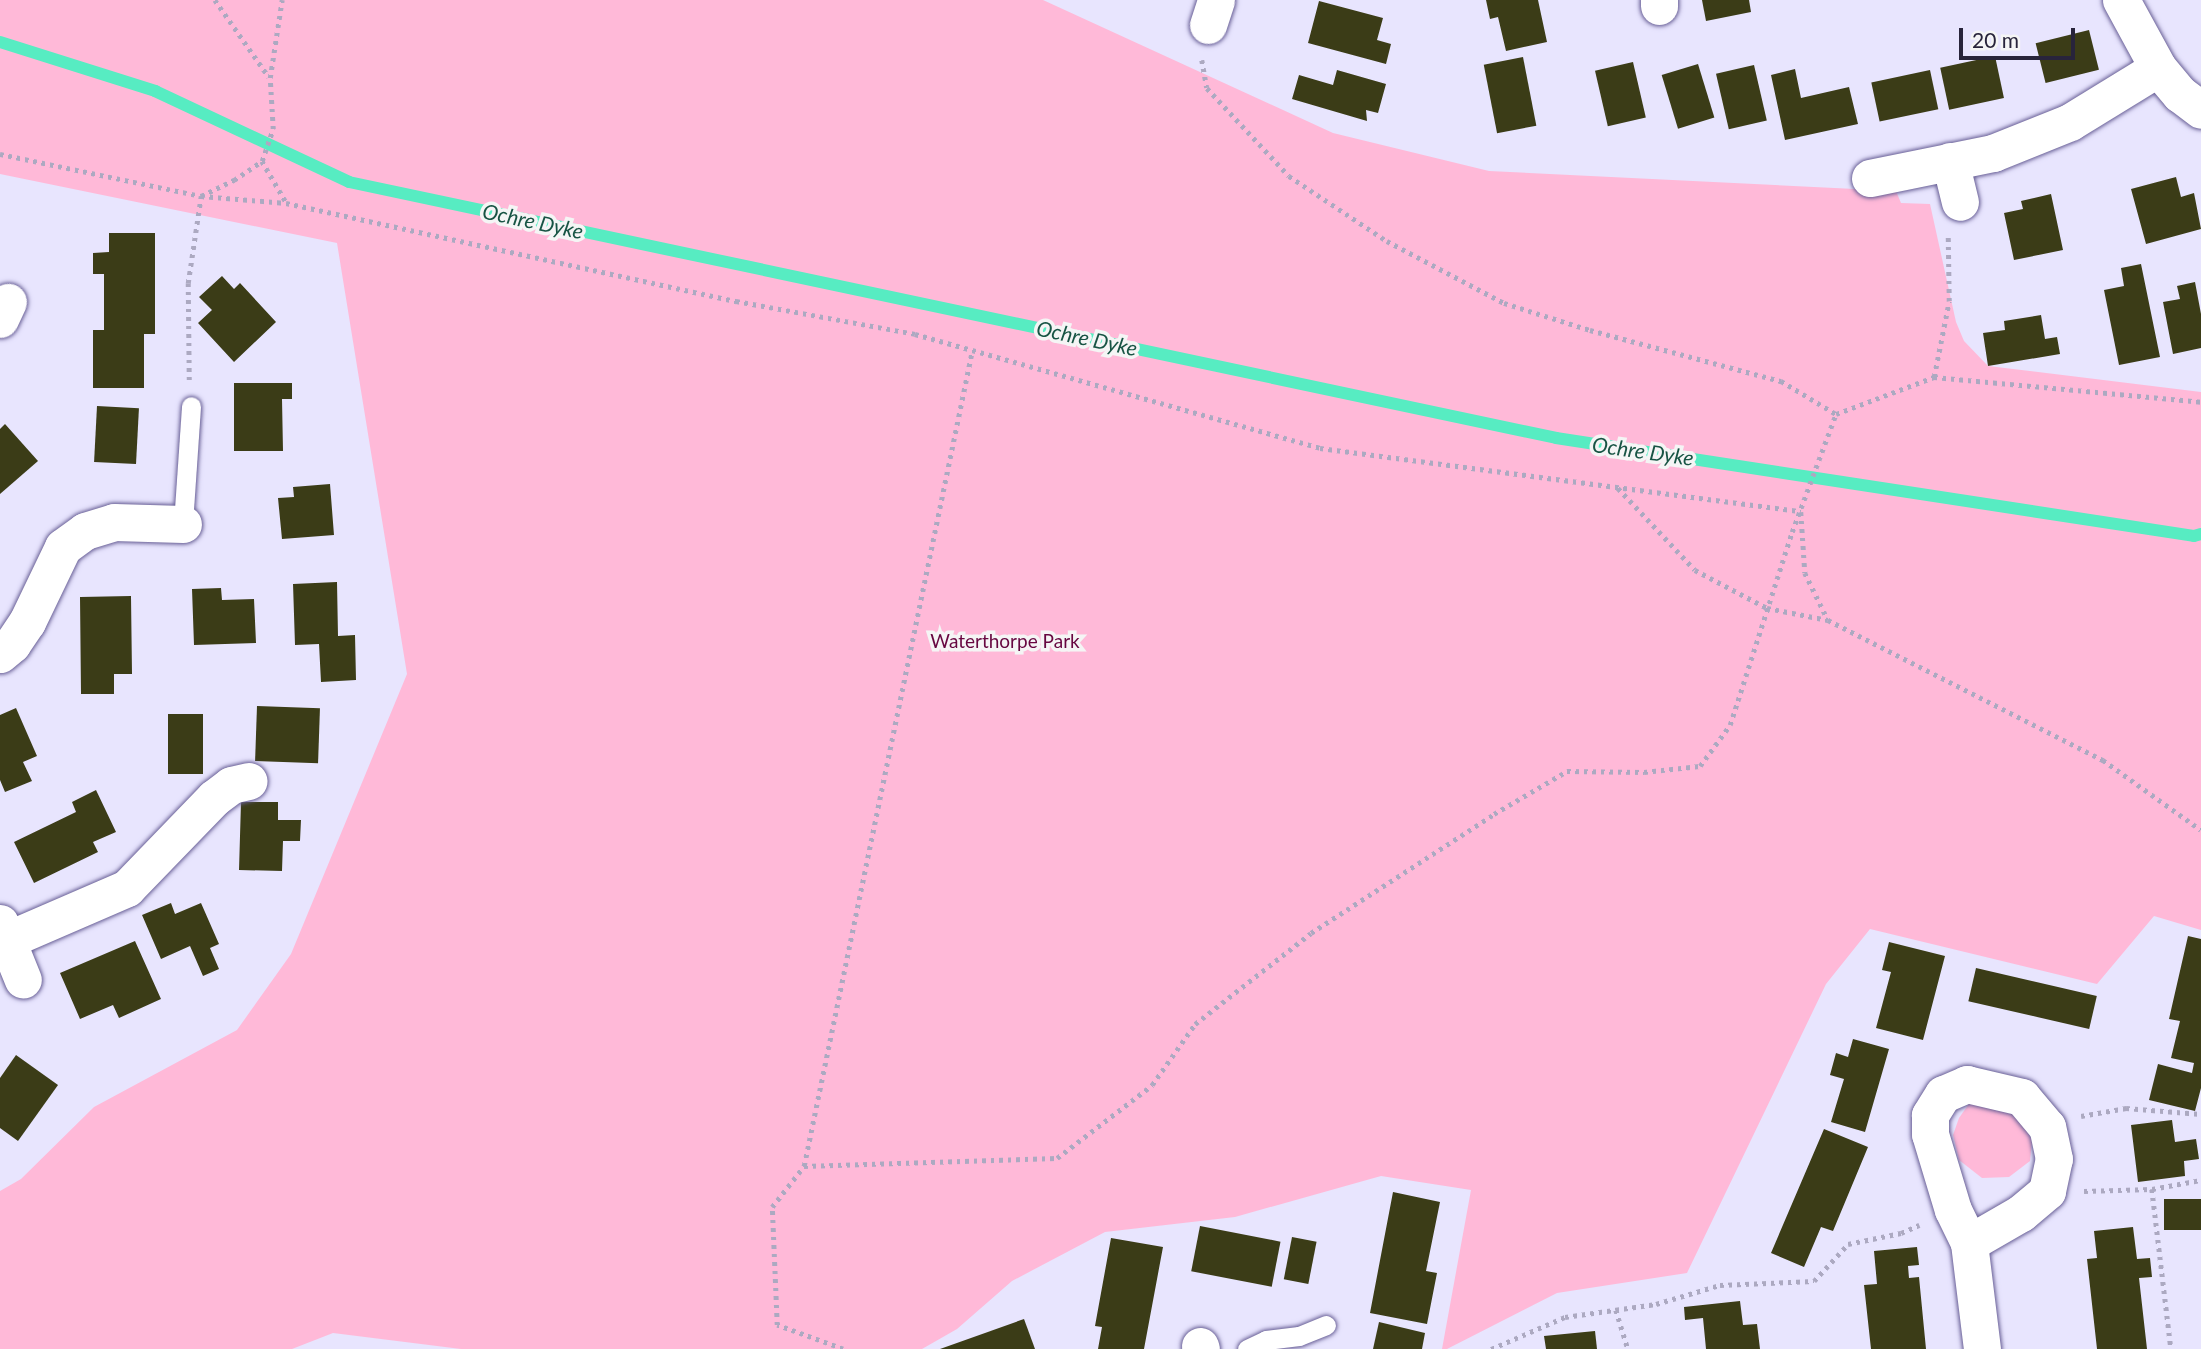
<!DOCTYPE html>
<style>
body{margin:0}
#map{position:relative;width:2201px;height:1349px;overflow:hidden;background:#e8e5fe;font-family:Lato,sans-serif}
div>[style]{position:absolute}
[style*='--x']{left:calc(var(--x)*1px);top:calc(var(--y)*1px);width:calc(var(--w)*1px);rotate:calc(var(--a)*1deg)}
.green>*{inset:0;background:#ffb9d8}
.stream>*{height:12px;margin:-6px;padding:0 6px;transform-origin:6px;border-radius:6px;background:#57ecc2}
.building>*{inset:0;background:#3b3c17;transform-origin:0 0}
.path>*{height:4.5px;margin-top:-2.25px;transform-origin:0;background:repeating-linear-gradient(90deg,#aca9c1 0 3.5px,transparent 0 8.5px)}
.roads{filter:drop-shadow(0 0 2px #685f96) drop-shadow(0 0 2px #685f96)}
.service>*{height:19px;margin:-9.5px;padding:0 9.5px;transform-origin:9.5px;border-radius:9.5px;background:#fff}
.minor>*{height:37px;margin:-18.5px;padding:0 18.5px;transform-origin:18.5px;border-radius:18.5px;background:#fff}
span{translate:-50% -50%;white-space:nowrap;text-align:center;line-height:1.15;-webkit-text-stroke:7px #f5f5f5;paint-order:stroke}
.park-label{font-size:19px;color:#670741}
.water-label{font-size:21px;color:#185444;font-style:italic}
.scale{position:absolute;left:1959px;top:28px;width:116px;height:32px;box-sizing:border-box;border:4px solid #28243b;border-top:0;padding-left:9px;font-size:21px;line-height:24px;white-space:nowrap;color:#28243b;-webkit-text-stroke:5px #f5f5f5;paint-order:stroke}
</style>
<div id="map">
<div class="green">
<i style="clip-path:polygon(0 0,1043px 0,1333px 133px,1489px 171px,1896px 191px,1901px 203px,1930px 204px,1956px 322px,1964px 341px,1988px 366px,2201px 392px,2201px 930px,2154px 916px,2097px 984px,1870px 929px,1826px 984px,1687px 1273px,1557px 1293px,1447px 1349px,1442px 1349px,1471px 1190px,1381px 1176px,1235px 1217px,1105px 1232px,1012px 1281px,957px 1329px,922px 1349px,461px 1349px,333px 1333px,292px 1349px,0 1349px,0 1191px,21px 1179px,94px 1107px,237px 1030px,291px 954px,407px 674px,337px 243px,0 174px)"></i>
<i style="clip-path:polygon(1992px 1099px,2022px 1119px,2032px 1141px,2030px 1161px,2009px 1177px,1982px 1178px,1959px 1160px,1953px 1135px,1959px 1118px,1971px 1101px)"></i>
</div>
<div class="stream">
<i style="--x:0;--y:42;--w:163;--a:17.5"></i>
<i style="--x:155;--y:91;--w:214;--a:25.1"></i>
<i style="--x:349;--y:182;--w:1234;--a:11.97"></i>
<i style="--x:1556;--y:438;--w:645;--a:8.73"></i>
<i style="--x:2194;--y:536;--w:7;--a:-16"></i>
</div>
<div class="building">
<i style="clip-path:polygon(1486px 0,1538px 0,1547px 42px,1506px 51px,1498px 17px,1490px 19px)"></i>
<i style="clip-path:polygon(1702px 0,1749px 0,1751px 12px,1706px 21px)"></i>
<i style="clip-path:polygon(1319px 1px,1383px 18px,1377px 40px,1391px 44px,1386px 64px,1308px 43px)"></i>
<i style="left:2089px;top:30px;width:41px;height:55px;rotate:76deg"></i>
<i style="left:1995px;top:56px;width:43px;height:56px;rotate:78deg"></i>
<i style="left:1523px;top:57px;width:70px;height:40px;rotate:79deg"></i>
<i style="left:1633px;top:62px;width:57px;height:39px;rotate:77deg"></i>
<i style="left:1698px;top:64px;width:56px;height:38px;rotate:73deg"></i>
<i style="left:1754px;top:65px;width:57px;height:39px;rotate:77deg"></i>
<i style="clip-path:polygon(1795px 69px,1801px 98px,1849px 87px,1858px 124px,1785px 140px,1771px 75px)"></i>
<i style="clip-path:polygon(1337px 70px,1386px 84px,1378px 113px,1366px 110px,1367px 121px,1292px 99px,1299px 75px,1333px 85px)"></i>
<i style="left:1930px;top:70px;width:40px;height:60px;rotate:78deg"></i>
<i style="clip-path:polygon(2176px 177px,2181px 197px,2194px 193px,2201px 229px,2146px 244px,2131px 189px)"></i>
<i style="clip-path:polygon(2051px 194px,2063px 250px,2014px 260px,2004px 213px,2023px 209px,2021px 201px)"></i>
<i style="clip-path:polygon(109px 233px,155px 233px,155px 334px,144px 334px,144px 388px,93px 388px,93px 330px,104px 330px,104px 274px,93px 274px,93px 253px,109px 252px)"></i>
<i style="clip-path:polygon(2141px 264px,2160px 357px,2119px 365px,2104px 290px,2124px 286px,2121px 268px)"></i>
<i style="clip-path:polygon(222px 276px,234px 289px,240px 283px,276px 322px,234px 362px,198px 323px,212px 310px,199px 297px)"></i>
<i style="clip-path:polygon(2195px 282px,2201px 314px,2201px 348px,2173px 354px,2163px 302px,2180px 299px,2177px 286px)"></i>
<i style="clip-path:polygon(2041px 315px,2045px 339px,2057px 337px,2060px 354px,1988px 366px,1983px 333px,2005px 330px,2004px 321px)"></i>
<i style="clip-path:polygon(234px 383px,292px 383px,292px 399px,282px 399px,283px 451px,234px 451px)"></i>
<i style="left:97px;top:406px;width:42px;height:56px;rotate:3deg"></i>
<i style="clip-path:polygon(5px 424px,38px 461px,0 494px,0 429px)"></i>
<i style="clip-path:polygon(330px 484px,334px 535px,282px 539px,278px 498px,294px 497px,293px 487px)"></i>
<i style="clip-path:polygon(337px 582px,338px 636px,355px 635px,356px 680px,321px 682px,319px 644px,295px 645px,293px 584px)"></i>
<i style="clip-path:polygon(221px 588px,222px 600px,254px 599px,256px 643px,194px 645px,192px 589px)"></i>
<i style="clip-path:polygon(131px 596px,132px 674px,114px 674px,114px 694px,81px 694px,80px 597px)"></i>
<i style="left:257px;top:706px;width:63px;height:55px;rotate:2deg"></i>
<i style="clip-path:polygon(16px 708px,37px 756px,23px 762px,32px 781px,5px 792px,0 780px,0 715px)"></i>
<i style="left:168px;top:714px;width:35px;height:60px"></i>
<i style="clip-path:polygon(96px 790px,116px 832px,93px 842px,98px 852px,34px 883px,14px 842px,76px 812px,72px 802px)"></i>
<i style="clip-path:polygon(241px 802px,278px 802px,278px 820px,301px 820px,300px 841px,283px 841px,282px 871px,239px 870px)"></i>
<i style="clip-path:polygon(171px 903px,175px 914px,201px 903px,219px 944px,210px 948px,219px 969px,203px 976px,190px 946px,161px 959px,142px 915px)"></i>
<i style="clip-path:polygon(2188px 936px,2201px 939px,2201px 1088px,2195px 1111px,2149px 1100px,2158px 1064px,2192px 1073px,2194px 1063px,2171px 1058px,2180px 1021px,2169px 1019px)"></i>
<i style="clip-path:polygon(135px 941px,161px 999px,119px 1018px,113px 1005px,80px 1019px,60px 973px)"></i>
<i style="clip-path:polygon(1889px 942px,1945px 956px,1923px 1040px,1876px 1028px,1891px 972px,1882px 970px)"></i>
<i style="left:1976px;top:968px;width:124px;height:34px;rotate:13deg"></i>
<i style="clip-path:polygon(1853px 1039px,1889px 1049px,1865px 1132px,1831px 1122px,1844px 1079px,1830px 1075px,1836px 1053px,1848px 1057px)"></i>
<i style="clip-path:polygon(16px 1055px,58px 1085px,18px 1141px,0 1128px,0 1078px)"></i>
<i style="clip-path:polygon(2172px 1120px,2175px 1142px,2196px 1139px,2199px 1159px,2184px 1161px,2185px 1176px,2138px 1182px,2131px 1125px)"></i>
<i style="clip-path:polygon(1824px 1129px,1868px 1147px,1833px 1231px,1821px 1227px,1804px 1267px,1771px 1253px)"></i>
<i style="clip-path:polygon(1393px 1192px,1440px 1202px,1426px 1271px,1437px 1273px,1427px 1324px,1370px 1313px)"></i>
<i style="left:2201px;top:1199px;width:31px;height:37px;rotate:90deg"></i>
<i style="left:1200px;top:1226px;width:82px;height:46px;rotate:11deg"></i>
<i style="clip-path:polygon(2133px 1227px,2137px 1259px,2150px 1258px,2152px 1277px,2139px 1278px,2147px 1349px,2097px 1349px,2087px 1259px,2097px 1258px,2094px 1231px)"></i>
<i style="left:1292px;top:1237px;width:25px;height:43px;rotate:11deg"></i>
<i style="clip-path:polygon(1111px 1238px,1163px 1247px,1144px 1349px,1098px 1349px,1102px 1327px,1095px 1326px)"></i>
<i style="clip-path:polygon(1917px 1247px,1919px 1265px,1908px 1266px,1909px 1278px,1919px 1277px,1926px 1349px,1871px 1349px,1864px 1285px,1877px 1284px,1874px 1251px)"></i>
<i style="clip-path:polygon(1740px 1301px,1743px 1325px,1757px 1324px,1760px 1349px,1706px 1349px,1703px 1318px,1685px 1320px,1684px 1307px)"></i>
<i style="clip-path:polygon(1024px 1319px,1035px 1349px,940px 1349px)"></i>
<i style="clip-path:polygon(1379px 1322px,1425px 1333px,1422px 1349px,1373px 1349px)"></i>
<i style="clip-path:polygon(1595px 1331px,1597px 1349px,1546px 1349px,1544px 1336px)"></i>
</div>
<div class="path">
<i style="--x:215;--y:0;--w:94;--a:55"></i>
<i style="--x:1202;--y:60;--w:28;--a:80"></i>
<i style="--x:1207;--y:88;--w:120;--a:47"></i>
<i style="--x:1289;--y:176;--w:118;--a:33.6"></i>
<i style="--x:1387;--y:241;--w:132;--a:27.9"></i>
<i style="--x:1504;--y:303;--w:90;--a:17.4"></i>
<i style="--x:1590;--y:330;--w:198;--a:15"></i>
<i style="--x:1781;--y:381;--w:64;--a:31"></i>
<i style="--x:1836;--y:414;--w:105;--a:-20.7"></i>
<i style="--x:1934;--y:377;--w:268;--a:5.3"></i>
<i style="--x:0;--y:154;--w:205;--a:11.8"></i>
<i style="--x:201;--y:196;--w:85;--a:4.7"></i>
<i style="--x:286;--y:203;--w:461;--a:12.3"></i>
<i style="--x:736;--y:301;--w:182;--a:10.4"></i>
<i style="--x:915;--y:334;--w:421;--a:15.7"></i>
<i style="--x:1320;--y:448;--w:485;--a:7.5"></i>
<i style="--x:262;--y:161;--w:48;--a:59.7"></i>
<i style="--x:1934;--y:377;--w:77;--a:-78.8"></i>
<i style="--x:1949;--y:301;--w:65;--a:-90.9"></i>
<i style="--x:189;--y:380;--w:97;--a:-90.6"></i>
<i style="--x:188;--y:283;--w:88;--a:-81.5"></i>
<i style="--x:201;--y:196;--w:37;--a:-26"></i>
<i style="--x:234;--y:180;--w:34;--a:-34"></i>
<i style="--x:262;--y:161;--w:34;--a:-71"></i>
<i style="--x:273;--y:129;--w:51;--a:-93.4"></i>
<i style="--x:270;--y:78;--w:79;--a:-81.3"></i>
<i style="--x:1618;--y:488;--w:112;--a:46.8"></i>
<i style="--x:1695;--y:570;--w:81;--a:27.8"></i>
<i style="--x:1767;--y:608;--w:62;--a:11.1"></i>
<i style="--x:1801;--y:512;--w:61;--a:86.2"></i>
<i style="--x:1805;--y:573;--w:52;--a:63.9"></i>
<i style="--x:1828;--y:620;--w:309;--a:27"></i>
<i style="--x:2103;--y:760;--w:120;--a:35.5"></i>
<i style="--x:2081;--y:1116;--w:46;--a:-10.1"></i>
<i style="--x:2126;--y:1108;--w:75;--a:4.6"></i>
<i style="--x:804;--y:1166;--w:253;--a:-1.8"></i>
<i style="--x:1057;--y:1158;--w:120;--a:-37.5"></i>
<i style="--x:1152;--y:1085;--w:75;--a:-54.8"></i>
<i style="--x:1195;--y:1024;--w:147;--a:-38.1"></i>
<i style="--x:1311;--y:933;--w:218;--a:-33"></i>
<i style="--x:1494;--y:814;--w:85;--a:-30.5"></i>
<i style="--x:1567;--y:771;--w:77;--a:0.7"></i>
<i style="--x:1644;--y:772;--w:56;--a:-6.1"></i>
<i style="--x:1700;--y:766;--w:51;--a:-53.8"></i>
<i style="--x:1730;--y:725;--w:203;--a:-72.2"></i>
<i style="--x:1792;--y:532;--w:126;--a:-69.6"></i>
<i style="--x:2152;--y:1189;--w:161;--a:83.2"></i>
<i style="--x:2084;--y:1191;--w:68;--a:-1.7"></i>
<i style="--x:2152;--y:1189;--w:50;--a:-10.4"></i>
<i style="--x:1616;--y:1310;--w:41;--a:72.9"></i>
<i style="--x:843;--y:1349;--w:70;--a:-160"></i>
<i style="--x:777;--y:1325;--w:118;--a:-92.4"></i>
<i style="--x:772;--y:1207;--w:52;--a:-52"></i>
<i style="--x:804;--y:1166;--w:832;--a:-78.35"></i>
<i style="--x:1491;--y:1349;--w:81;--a:-23.4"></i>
<i style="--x:1565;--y:1317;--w:92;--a:-8.1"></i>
<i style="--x:1656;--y:1304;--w:67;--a:-16.5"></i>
<i style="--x:1720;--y:1285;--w:94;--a:-2.4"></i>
<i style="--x:1814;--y:1281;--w:50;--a:-47.4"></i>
<i style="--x:1848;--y:1244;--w:54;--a:-11.7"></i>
<i style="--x:1901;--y:1233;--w:20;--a:-24"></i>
</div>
<div class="roads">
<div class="service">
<i style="--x:183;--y:524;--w:118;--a:-86.1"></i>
<i style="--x:1247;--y:1349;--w:21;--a:-25"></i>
<i style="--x:1266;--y:1340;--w:33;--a:-7"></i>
<i style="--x:1299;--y:1336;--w:29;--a:-22"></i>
</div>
<div class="minor">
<i style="--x:1659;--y:0;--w:6;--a:90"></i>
<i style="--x:2121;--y:0;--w:77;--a:61.4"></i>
<i style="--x:2158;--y:68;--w:34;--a:50"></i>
<i style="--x:2180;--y:94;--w:26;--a:37"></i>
<i style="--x:1208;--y:25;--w:26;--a:-72"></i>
<i style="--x:1950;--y:161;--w:42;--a:76.3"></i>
<i style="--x:1870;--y:178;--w:126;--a:-11.5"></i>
<i style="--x:1993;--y:153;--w:83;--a:-21.9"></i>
<i style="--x:2070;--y:122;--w:103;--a:-31.5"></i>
<i style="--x:0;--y:319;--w:19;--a:-65"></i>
<i style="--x:0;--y:654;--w:16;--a:-40"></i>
<i style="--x:12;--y:644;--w:27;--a:-56"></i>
<i style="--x:27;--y:622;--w:83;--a:-64.4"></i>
<i style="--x:63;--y:547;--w:27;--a:-36"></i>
<i style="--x:85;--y:531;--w:30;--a:-17"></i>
<i style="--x:114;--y:522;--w:69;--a:1.7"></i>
<i style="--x:0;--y:923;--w:61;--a:68"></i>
<i style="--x:7;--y:940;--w:131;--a:-23.4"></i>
<i style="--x:127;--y:888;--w:125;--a:-46"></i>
<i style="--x:214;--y:798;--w:21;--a:-37"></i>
<i style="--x:231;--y:785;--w:18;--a:-13"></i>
<i style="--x:1969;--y:1243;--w:60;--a:-30"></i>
<i style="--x:2021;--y:1213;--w:34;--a:-40"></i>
<i style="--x:2047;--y:1191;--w:33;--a:-78"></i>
<i style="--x:2054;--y:1159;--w:33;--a:-102"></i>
<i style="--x:2047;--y:1127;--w:39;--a:-130"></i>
<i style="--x:2022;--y:1097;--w:57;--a:-166.7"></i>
<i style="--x:1967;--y:1084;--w:26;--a:157"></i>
<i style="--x:1943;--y:1094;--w:25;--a:122"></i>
<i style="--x:1930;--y:1115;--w:19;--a:90"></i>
<i style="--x:1930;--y:1134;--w:79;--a:73.2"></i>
<i style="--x:1953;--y:1210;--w:37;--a:64"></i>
<i style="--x:1969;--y:1243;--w:107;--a:83"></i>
<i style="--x:1200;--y:1346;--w:3;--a:72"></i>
</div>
</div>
<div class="park-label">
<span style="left:1005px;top:641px">Waterthorpe Park</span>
</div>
<div class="water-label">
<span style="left:533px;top:221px;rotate:12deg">Ochre Dyke</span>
<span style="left:1087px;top:338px;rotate:12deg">Ochre Dyke</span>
<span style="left:1643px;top:451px;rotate:8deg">Ochre Dyke</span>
</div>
<div class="scale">20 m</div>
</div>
